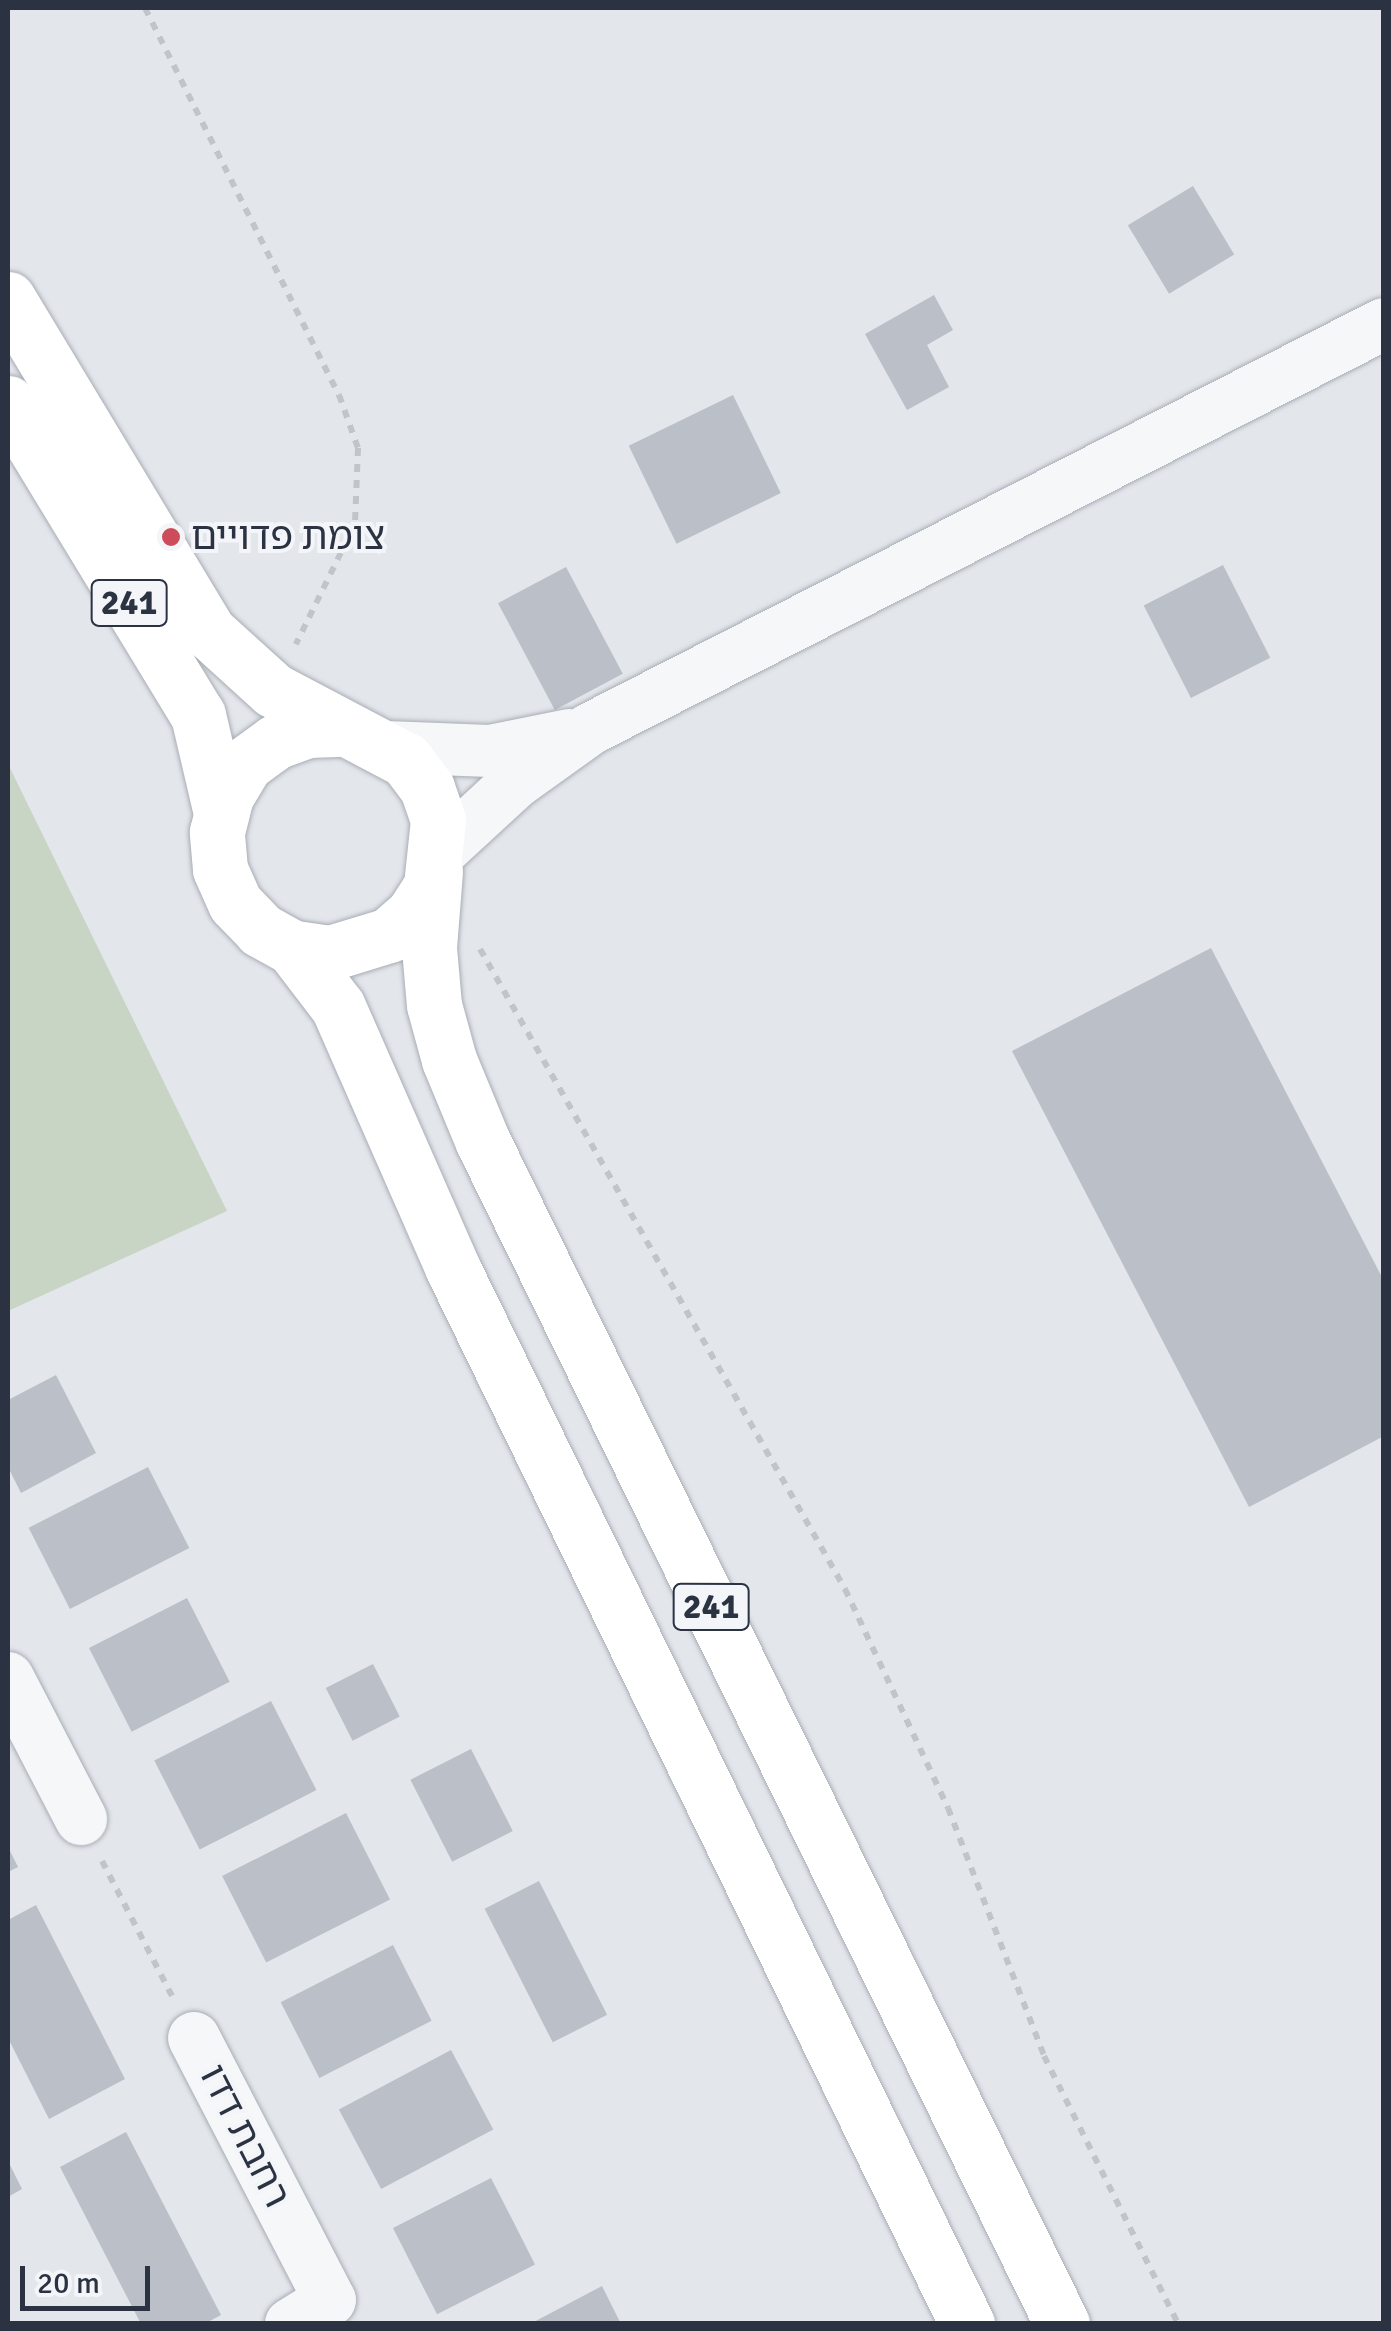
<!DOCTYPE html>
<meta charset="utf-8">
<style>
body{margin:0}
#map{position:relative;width:1391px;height:2331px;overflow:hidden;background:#e3e6eb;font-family:Signika,"Noto Sans Hebrew",sans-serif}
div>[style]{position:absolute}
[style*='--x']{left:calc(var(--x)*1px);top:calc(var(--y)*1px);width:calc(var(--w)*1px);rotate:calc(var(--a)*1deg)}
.green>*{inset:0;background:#c8d5c4}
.building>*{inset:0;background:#babfc8;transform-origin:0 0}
.path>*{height:6px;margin-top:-3px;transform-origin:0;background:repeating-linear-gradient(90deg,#c1c4ca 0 8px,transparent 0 16px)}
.roads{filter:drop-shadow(0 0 2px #a8adb5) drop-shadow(0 0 2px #a8adb5)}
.street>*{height:52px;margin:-26px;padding:0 26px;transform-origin:26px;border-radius:26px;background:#f6f7f9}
.primary>*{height:55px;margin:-27.5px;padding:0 27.5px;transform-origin:27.5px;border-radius:27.5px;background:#fff}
.dots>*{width:28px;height:28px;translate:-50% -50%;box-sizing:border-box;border:5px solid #f3f5f8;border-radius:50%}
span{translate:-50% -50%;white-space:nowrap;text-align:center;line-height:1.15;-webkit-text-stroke:8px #f3f5f8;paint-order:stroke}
.shield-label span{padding:2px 8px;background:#f3f5f8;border:2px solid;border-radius:8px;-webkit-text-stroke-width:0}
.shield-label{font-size:35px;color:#2b3343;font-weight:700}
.poi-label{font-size:38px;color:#2b3343}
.left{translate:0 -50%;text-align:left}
.street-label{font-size:38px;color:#2b3343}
.frame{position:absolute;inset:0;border:10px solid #2b3343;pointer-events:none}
.scale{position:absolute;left:20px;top:2266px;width:130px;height:45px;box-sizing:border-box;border:5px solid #2b3343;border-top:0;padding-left:12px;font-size:30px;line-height:35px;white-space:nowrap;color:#2b3343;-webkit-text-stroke:8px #f3f5f8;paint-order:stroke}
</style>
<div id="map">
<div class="green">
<i style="clip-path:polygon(8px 764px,227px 1211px,8px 1311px)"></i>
</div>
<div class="building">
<i style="left:1193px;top:186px;width:80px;height:76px;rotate:59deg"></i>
<i style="clip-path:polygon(934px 295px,953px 330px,927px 345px,949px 387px,907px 410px,865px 334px)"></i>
<i style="left:733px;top:395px;width:109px;height:116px;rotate:64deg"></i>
<i style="left:1223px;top:565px;width:104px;height:89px;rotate:63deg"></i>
<i style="left:566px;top:567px;width:121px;height:77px;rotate:62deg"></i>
<i style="clip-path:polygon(1211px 948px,1384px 1281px,1384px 1436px,1249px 1507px,1012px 1051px)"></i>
<i style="clip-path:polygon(56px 1375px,96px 1453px,21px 1493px,8px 1467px,8px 1400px)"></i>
<i style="left:148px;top:1467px;width:91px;height:134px;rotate:63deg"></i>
<i style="left:187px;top:1598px;width:94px;height:110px;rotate:63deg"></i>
<i style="left:373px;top:1664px;width:59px;height:53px;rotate:63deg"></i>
<i style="left:271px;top:1701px;width:100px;height:131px;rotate:63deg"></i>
<i style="left:471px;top:1749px;width:92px;height:68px;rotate:63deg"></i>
<i style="left:346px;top:1813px;width:97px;height:139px;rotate:63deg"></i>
<i style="clip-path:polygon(8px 1847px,18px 1867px,8px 1872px)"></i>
<i style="left:539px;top:1881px;width:150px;height:61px;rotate:63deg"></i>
<i style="clip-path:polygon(36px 1905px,125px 2079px,49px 2119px,8px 2038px,8px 1920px)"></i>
<i style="left:393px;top:1945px;width:85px;height:126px;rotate:63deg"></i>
<i style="left:451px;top:2050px;width:90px;height:127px;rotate:62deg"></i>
<i style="clip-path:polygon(126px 2132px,221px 2315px,204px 2324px,141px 2324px,60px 2167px)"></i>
<i style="clip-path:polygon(8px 2161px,22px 2189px,8px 2197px)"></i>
<i style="left:491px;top:2178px;width:97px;height:110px;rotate:63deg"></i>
<i style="clip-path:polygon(602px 2286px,621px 2324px,530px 2324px)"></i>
</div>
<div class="path">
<i style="--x:145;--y:8;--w:433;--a:63.4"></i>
<i style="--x:339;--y:395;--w:56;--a:70.3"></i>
<i style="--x:358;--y:448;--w:76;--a:92.3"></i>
<i style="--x:355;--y:524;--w:134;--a:116.2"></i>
<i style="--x:480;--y:949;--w:737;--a:60.3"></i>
<i style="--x:845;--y:1589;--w:242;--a:64.8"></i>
<i style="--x:948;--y:1808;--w:266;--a:68.8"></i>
<i style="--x:1044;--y:2056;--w:300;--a:63.4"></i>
<i style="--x:102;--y:1861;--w:152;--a:62.6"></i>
</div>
<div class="roads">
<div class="street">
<i style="--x:386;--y:747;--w:104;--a:2.2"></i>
<i style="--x:490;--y:751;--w:81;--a:-11.4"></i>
<i style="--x:439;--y:853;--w:105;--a:-42.7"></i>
<i style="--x:516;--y:782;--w:91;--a:-35.6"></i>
<i style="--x:590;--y:729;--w:891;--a:-27.03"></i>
<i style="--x:8;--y:1678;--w:159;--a:62.6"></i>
<i style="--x:194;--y:2038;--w:295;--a:62.6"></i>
<i style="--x:330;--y:2300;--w:46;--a:148.4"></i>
</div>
<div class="primary">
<i style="--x:8;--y:299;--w:388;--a:58.9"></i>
<i style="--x:208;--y:631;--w:88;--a:42.2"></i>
<i style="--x:273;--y:690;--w:150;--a:27.8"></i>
<i style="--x:406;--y:760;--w:35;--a:53"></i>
<i style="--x:427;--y:788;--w:34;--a:71"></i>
<i style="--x:438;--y:820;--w:66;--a:96.1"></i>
<i style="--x:431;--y:886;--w:33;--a:123"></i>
<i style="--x:413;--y:914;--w:32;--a:139"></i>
<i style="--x:389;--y:935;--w:62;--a:163"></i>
<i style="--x:330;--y:953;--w:37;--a:-172"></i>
<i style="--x:293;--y:948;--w:37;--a:-151"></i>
<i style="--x:261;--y:930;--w:37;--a:-134"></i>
<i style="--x:235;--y:903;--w:37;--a:-114"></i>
<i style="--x:220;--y:869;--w:37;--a:-95"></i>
<i style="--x:217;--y:832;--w:37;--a:-76"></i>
<i style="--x:226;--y:796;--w:37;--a:-59"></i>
<i style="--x:245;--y:764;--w:37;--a:-36"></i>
<i style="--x:275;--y:742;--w:35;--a:-20"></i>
<i style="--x:308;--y:730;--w:35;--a:-2"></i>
<i style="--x:8;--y:403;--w:365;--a:58.7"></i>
<i style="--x:198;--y:715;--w:101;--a:76.8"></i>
<i style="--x:435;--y:871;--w:77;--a:94.5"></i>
<i style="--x:429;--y:948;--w:57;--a:85"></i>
<i style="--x:434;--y:1005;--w:57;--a:74.7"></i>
<i style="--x:449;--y:1060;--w:89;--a:67.5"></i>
<i style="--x:483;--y:1142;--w:1316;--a:63.9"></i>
<i style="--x:293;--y:948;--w:74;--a:52.7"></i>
<i style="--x:338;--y:1007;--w:286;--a:66.3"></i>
<i style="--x:453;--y:1269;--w:1174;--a:64.02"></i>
</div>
</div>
<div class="dots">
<i style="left:171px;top:537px;background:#cc4c5c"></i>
</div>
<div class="shield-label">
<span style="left:129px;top:603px">241</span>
<span style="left:711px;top:1607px">241</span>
</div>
<div class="poi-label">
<span class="left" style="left:191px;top:537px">צומת פדויים</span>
</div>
<div class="street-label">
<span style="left:245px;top:2136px;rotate:63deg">רחבת דדו</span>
</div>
<div class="frame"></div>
<div class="scale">20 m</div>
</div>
